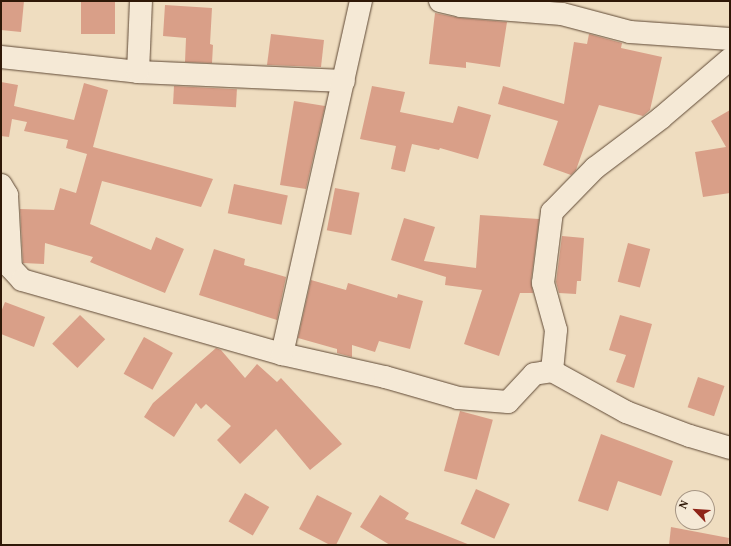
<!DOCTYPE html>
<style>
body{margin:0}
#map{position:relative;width:731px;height:546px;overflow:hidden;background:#efddc0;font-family:Vollkorn,serif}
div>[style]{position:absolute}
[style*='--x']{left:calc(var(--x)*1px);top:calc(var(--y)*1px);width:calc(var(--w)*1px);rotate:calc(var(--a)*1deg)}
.building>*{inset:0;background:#d99f88;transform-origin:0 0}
.roads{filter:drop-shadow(0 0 1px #5f4935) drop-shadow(0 0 1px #5f4935)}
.minor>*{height:22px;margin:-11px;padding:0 11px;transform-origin:11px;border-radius:11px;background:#f5e9d6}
span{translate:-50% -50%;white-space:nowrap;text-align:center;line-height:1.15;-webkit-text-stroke:3.5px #f5e9d6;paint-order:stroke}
.frame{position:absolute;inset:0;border:2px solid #2f1807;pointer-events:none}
.north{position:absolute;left:675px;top:490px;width:40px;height:40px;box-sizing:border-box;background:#f5e9d6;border:1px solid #a69583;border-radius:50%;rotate:295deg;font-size:11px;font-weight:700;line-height:16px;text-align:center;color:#2f1807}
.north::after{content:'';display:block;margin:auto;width:14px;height:18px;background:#8f2418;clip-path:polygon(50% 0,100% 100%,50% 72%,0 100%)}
</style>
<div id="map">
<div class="building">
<i style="clip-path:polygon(1px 1px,24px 1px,21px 32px,1px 30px)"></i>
<i style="left:81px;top:1px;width:34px;height:33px"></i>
<i style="clip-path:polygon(165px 5px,212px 8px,210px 44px,213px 45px,212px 63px,185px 62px,186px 38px,163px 36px)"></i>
<i style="clip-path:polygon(435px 13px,460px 18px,507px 22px,500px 67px,466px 62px,466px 68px,429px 64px)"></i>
<i style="clip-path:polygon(271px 34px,324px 40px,321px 67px,267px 65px)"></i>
<i style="clip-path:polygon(589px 34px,622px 43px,621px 48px,662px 57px,650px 110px,643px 116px,599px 105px,576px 170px,571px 175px,543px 165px,558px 121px,498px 104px,503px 86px,564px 104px,574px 42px,587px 44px)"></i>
<i style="clip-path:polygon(1px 82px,18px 85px,14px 106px,74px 120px,84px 83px,108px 90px,93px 147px,213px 179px,201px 207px,102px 181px,90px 224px,151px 250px,156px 237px,184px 249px,165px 293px,90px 262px,93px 257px,45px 243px,44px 264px,23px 263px,20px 209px,54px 210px,60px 188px,76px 193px,87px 154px,66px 148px,68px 140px,24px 131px,27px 122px,12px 119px,9px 137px,1px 136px)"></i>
<i style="left:174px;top:86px;width:63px;height:18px;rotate:3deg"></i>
<i style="clip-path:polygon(372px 86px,405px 92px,400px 112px,453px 123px,458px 106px,491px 115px,478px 159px,440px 148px,439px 150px,412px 144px,405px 172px,391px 169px,396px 146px,360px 139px)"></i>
<i style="clip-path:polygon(294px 101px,325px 106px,306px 189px,280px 185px)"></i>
<i style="clip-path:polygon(730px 110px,730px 193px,703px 197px,695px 152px,726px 147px,711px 121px)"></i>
<i style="left:234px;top:184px;width:55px;height:30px;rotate:12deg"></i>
<i style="left:335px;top:188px;width:25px;height:43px;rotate:11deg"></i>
<i style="clip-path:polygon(480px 215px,539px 219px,531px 281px,533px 293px,520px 293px,499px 356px,464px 344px,482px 290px,445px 285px,446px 277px,391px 260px,404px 218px,435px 227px,424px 261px,476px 268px)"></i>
<i style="clip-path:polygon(562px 236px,584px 238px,581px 281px,577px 281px,576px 294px,559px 293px,556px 282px)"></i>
<i style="left:628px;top:243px;width:23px;height:40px;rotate:15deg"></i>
<i style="clip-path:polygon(214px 249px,245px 259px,244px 265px,286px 277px,277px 320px,199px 295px)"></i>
<i style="clip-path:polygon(311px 280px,346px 290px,348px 283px,397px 298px,398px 294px,423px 301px,410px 349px,379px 341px,375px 352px,352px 345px,352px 357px,337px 353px,337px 349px,298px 338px)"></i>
<i style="clip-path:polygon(5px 302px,45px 317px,34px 347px,1px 334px,1px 312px)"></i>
<i style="left:80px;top:315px;width:35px;height:40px;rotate:44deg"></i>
<i style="clip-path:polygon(620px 315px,652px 324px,634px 388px,616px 382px,626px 355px,609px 350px)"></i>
<i style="left:144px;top:337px;width:33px;height:42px;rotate:29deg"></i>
<i style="clip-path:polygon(216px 348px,221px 350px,245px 378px,257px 364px,277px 382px,281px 378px,342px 444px,310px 470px,276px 429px,240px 464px,217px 440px,231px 426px,206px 404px,201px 409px,196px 403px,174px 437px,144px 417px,153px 403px)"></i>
<i style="left:698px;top:377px;width:28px;height:32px;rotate:19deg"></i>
<i style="left:460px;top:411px;width:34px;height:62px;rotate:15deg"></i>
<i style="clip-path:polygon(601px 434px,673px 461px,661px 496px,618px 481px,608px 511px,578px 501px)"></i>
<i style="left:476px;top:489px;width:37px;height:38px;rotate:24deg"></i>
<i style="left:245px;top:493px;width:28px;height:33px;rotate:30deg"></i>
<i style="clip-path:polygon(317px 495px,352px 513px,336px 545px,330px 545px,299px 529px)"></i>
<i style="clip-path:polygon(380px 495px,409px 513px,405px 519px,470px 545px,390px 545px,360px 527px)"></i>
<i style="clip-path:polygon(671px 527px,729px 538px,728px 545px,669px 545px)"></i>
</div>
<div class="roads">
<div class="minor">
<i style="--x:440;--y:1;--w:22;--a:13"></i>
<i style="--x:461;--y:6;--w:101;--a:4.5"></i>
<i style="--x:562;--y:14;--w:70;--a:14.8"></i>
<i style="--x:630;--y:32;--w:100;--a:4"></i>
<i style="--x:1;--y:57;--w:138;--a:6.2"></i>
<i style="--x:138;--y:72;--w:206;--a:2.5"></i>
<i style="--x:138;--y:72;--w:71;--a:-87.6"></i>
<i style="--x:1;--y:185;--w:12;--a:59"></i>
<i style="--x:7;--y:195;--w:73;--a:86.9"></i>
<i style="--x:11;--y:268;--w:16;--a:47"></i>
<i style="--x:22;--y:280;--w:270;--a:15.9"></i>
<i style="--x:282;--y:354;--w:106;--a:12.6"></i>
<i style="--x:385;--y:377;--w:76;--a:16"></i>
<i style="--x:458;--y:398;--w:50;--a:4.6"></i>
<i style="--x:508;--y:402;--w:38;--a:-47"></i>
<i style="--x:534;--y:374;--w:18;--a:-9"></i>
<i style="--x:552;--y:371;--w:85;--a:29"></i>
<i style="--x:626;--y:412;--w:68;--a:20.6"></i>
<i style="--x:690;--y:436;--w:42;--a:16.7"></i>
<i style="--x:282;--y:354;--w:362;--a:-77.4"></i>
<i style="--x:552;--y:371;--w:41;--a:-84.4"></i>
<i style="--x:556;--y:330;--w:49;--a:-105.5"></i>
<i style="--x:543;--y:283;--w:72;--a:-82.8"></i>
<i style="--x:552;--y:212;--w:62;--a:-45.7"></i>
<i style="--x:595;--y:168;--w:83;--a:-37.1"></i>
<i style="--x:661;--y:118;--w:91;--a:-40.5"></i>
</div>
</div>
<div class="frame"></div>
<div class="north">N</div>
</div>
